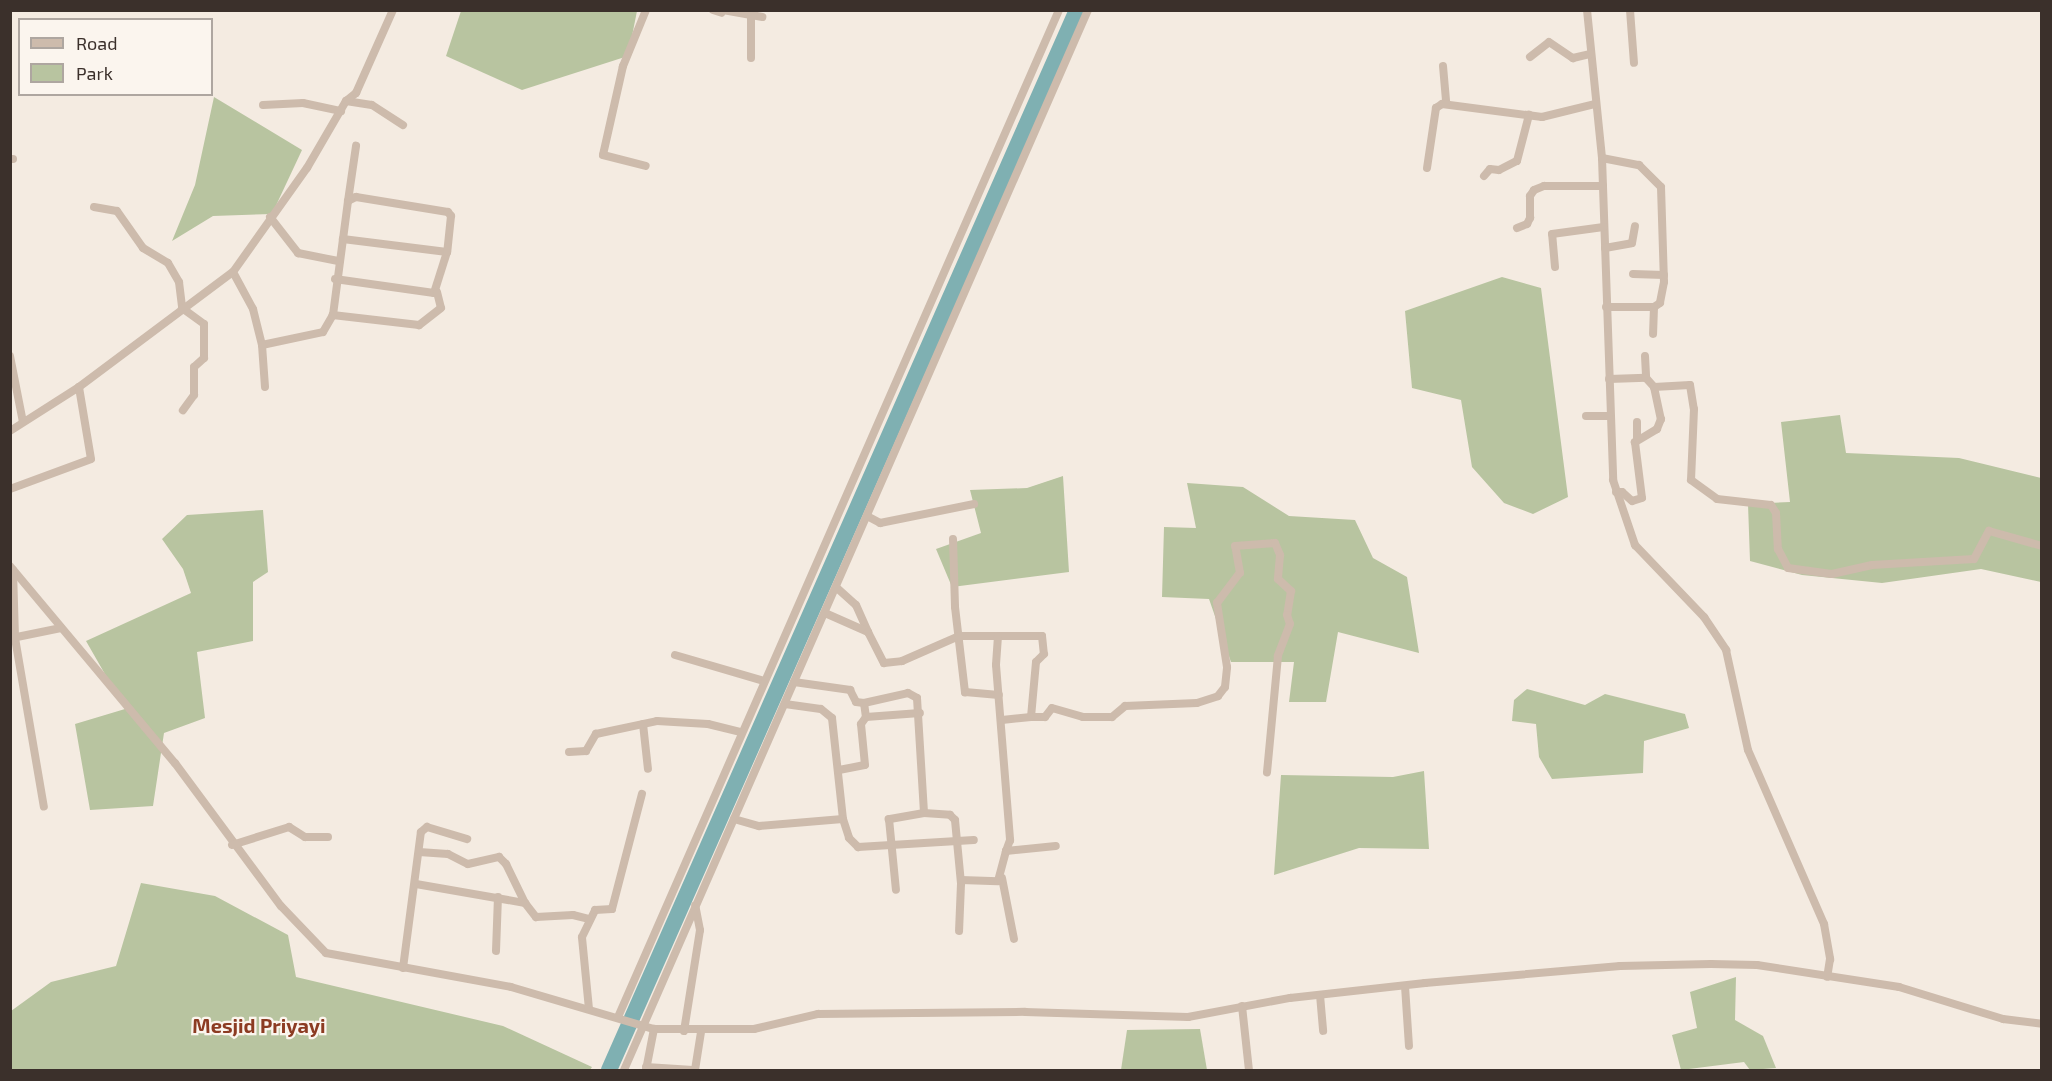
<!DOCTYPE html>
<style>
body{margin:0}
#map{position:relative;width:2052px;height:1081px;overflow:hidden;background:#f4ebe1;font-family:"Exo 2",sans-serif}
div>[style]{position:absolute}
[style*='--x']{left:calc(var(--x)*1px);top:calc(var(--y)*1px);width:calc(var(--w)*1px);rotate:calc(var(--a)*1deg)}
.green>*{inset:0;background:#b8c4a0}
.river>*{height:16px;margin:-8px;padding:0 8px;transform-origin:8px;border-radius:8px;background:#7fb0b2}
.minor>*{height:8px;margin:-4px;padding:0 4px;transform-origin:4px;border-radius:4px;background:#cdbbac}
span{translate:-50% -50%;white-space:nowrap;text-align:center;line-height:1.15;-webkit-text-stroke:4.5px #fbf5ee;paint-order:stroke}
.quarter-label{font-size:20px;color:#8c3b22;font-weight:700}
.frame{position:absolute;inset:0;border:12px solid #3b302b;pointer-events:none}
.legend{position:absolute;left:18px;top:18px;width:195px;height:78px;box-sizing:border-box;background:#fbf5ee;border:2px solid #aea6a0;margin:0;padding:8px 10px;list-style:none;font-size:18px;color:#3b302b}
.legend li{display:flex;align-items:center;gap:12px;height:30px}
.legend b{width:30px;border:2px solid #aea6a0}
</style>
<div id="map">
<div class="green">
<i style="clip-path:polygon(461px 11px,637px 11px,628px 56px,522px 90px,446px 56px)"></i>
<i style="clip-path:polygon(214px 97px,302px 150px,272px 214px,213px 216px,172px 241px,195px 185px)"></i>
<i style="clip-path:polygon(1502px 277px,1541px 288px,1568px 497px,1533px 514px,1504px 503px,1472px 467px,1461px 400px,1412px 388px,1405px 311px)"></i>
<i style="clip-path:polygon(1840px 415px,1846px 453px,1959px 458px,2041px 478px,2041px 582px,1981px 569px,1882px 583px,1802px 575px,1750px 561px,1748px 504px,1790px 502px,1781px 422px)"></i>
<i style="clip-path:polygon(1063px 476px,1069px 572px,952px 587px,936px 549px,981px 533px,970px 490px,1027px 488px)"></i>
<i style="clip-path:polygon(1187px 483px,1243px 487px,1289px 516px,1355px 520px,1373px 558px,1407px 577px,1419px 653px,1338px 632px,1326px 702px,1289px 702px,1294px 662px,1231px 662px,1209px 599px,1162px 597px,1164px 527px,1196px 528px)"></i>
<i style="clip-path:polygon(263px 510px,268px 572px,253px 582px,253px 641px,197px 652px,205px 718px,164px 733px,153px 806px,90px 810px,75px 724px,125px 709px,86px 641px,191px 593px,183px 569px,162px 539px,187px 515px)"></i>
<i style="clip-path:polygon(1527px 689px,1585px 705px,1605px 694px,1685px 714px,1689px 728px,1644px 741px,1643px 773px,1552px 779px,1539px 757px,1536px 724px,1512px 721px,1514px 700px)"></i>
<i style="clip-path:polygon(1424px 771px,1429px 849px,1359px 848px,1274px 875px,1281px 775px,1393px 777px)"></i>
<i style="clip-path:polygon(141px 883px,215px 896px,288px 935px,296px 977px,503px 1026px,592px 1067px,590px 1070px,11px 1070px,11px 1011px,51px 982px,116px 966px)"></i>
<i style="clip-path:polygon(1736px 977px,1735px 1020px,1763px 1036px,1776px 1068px,1750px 1070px,1744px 1062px,1681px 1070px,1672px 1035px,1697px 1028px,1690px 992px)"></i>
<i style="clip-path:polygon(1200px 1029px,1207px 1070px,1121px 1070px,1127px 1030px)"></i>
</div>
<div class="river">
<i style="--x:609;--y:1070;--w:1159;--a:-66.18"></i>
</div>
<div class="minor">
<i style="--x:646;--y:10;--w:61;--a:112.3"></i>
<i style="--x:623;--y:66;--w:91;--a:102.7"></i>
<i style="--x:603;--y:155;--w:44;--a:14.3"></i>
<i style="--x:713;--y:10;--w:9;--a:18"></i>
<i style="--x:723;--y:10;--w:40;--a:10"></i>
<i style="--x:1587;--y:10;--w:149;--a:84.2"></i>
<i style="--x:1602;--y:158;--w:322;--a:88"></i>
<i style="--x:1613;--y:480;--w:69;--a:71.3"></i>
<i style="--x:1635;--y:545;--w:100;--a:46.2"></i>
<i style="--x:1704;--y:617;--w:40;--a:56"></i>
<i style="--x:1726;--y:650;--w:102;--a:77.6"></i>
<i style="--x:1748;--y:750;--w:190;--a:66.4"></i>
<i style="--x:1824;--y:924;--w:36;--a:80"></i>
<i style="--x:1830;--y:959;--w:18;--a:99"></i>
<i style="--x:1630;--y:10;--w:53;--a:85.7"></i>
<i style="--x:751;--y:16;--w:42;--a:90"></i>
<i style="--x:1530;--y:57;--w:24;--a:-38"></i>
<i style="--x:1549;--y:42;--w:29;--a:34"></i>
<i style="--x:1573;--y:58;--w:18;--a:-13"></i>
<i style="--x:1443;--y:66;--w:38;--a:85"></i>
<i style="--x:346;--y:101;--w:26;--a:9"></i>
<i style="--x:372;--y:105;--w:37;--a:33"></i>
<i style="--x:263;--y:105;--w:40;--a:-2.9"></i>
<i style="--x:303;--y:103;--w:39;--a:12"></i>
<i style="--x:1602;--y:158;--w:38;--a:11"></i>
<i style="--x:1639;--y:165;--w:31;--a:45"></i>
<i style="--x:1661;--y:187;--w:95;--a:88.2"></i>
<i style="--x:1664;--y:282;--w:21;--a:101"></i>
<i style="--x:1660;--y:303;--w:7;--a:146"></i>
<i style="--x:10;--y:159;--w:3;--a:0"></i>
<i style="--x:1427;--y:168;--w:61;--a:-81.5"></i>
<i style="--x:1436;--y:108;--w:7;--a:-34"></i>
<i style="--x:1442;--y:104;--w:101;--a:7.4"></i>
<i style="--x:1542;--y:117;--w:55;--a:-13.8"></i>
<i style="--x:1484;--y:176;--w:9;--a:-49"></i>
<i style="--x:1490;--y:169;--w:9;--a:6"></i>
<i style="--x:1499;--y:170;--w:20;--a:-27"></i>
<i style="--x:1517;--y:161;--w:48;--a:-75.4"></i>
<i style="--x:348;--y:201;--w:56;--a:-81.7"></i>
<i style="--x:94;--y:207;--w:23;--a:10"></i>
<i style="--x:117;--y:211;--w:45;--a:54.9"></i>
<i style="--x:143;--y:248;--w:29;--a:31"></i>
<i style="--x:168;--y:263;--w:22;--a:60"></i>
<i style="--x:179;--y:282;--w:26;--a:83"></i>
<i style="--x:182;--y:308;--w:27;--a:36"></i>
<i style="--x:204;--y:324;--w:34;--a:90"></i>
<i style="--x:204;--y:358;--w:13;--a:138"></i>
<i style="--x:194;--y:367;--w:28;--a:90"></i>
<i style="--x:194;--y:395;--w:19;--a:126"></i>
<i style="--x:270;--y:217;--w:46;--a:52.1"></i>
<i style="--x:298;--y:253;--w:41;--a:11.3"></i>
<i style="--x:1517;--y:228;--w:11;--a:-22"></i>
<i style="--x:1527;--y:224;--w:7;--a:-63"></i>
<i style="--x:1530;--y:218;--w:22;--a:-90"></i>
<i style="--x:1530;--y:196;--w:7;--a:-56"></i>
<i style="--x:1534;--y:190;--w:11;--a:-22"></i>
<i style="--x:1544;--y:186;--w:59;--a:0"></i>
<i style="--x:1605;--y:248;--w:27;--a:-10"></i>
<i style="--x:1632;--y:243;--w:17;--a:-80"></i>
<i style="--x:1555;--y:267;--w:33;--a:-95"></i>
<i style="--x:1552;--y:234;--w:52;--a:-7.7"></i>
<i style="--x:233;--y:272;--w:42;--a:61.6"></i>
<i style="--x:253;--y:309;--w:37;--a:76"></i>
<i style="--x:262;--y:345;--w:62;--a:-12"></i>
<i style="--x:323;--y:332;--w:20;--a:-60"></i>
<i style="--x:1633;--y:274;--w:31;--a:2"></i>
<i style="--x:335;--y:279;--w:100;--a:8"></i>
<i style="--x:434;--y:293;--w:43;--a:-72.4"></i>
<i style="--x:447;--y:252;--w:105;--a:-172.9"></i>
<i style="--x:437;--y:292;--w:16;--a:76"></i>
<i style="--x:441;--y:308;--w:28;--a:142"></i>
<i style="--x:419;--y:325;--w:87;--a:-173.4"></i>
<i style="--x:333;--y:315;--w:115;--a:-82.5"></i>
<i style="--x:348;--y:201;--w:9;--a:-27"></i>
<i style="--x:356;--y:197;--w:93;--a:9.3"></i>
<i style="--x:448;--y:212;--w:5;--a:53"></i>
<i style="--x:451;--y:216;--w:36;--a:96"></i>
<i style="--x:1606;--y:307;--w:48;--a:0"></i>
<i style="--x:1654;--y:307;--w:27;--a:92"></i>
<i style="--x:262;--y:345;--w:42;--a:85.9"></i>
<i style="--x:10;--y:356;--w:67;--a:78.9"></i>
<i style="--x:1645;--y:356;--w:22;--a:87"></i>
<i style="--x:1609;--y:379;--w:37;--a:-2"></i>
<i style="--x:1646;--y:378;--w:12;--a:48"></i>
<i style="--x:1654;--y:387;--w:33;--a:78"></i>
<i style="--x:1661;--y:419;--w:11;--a:112"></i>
<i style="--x:1657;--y:429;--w:26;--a:149"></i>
<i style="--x:1635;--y:442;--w:56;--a:82.9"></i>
<i style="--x:1642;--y:498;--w:10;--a:163"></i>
<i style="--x:1632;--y:501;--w:13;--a:-138"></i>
<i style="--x:1622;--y:492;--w:6;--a:180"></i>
<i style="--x:1654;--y:387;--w:36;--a:-3"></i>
<i style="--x:1690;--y:385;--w:24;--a:81"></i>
<i style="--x:1694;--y:409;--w:71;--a:92.4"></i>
<i style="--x:1691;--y:480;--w:32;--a:36"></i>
<i style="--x:1717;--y:499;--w:54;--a:6.3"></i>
<i style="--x:1771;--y:505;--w:9;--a:58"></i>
<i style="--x:1776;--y:513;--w:36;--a:87"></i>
<i style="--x:1778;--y:549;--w:21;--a:62"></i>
<i style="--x:1788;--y:568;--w:44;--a:7.8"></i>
<i style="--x:1832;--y:574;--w:41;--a:-12.7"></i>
<i style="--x:1872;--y:565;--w:102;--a:-3.4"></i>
<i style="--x:1974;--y:559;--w:32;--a:-62"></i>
<i style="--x:1989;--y:531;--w:55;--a:15.8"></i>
<i style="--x:1586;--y:416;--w:23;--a:0"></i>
<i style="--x:1637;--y:422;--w:17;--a:90"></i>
<i style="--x:10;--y:431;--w:82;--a:-32.5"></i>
<i style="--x:79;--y:387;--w:192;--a:-36.8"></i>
<i style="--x:233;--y:272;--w:128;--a:-54.6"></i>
<i style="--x:307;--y:168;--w:78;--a:-59.8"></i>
<i style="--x:346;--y:101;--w:13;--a:-39"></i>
<i style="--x:356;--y:93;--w:91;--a:-66"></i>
<i style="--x:10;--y:489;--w:86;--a:-20.3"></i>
<i style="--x:91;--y:459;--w:73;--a:-99.5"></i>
<i style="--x:867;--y:516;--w:15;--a:28"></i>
<i style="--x:880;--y:523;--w:96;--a:-11.4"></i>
<i style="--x:953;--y:539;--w:68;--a:88.3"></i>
<i style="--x:955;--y:607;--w:86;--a:83.3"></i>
<i style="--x:965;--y:692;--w:34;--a:5"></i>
<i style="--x:10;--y:566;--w:257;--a:50.1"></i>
<i style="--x:175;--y:763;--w:178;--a:53.5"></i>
<i style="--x:281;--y:906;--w:65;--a:46.2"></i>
<i style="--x:326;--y:953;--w:188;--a:10.4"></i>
<i style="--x:511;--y:987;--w:149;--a:16.4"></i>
<i style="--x:654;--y:1029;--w:100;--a:0"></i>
<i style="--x:754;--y:1029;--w:66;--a:-13.2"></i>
<i style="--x:818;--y:1014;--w:207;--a:-0.6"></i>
<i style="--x:1025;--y:1012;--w:163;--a:1.8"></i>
<i style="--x:1188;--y:1017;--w:104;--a:-10.6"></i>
<i style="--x:1290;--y:998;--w:136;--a:-6.3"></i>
<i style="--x:1425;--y:983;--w:196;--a:-5"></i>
<i style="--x:1620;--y:966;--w:91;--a:-1.3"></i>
<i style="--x:1711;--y:964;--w:46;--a:1.2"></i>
<i style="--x:1757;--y:965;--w:144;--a:8.8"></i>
<i style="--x:1899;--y:987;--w:109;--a:17.1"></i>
<i style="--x:2003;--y:1019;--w:39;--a:7"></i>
<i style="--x:13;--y:570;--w:68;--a:88.3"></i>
<i style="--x:15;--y:638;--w:171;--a:80.3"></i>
<i style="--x:837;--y:588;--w:25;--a:42"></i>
<i style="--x:856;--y:605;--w:30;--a:66"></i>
<i style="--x:825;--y:613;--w:47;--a:23.8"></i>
<i style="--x:868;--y:632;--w:35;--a:63"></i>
<i style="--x:884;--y:663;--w:18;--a:-6"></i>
<i style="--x:902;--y:661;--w:62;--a:-23.7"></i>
<i style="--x:959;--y:636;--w:83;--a:0"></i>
<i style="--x:1042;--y:636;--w:18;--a:84"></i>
<i style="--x:1044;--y:654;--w:11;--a:135"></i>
<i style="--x:1036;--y:662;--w:55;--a:95.2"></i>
<i style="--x:1031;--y:717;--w:14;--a:0"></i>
<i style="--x:1045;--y:717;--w:11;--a:-52"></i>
<i style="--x:1052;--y:708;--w:32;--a:16"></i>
<i style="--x:1083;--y:717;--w:29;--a:0"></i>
<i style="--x:1112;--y:717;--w:17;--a:-40"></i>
<i style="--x:1125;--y:706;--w:72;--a:-2.4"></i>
<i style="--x:1197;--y:703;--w:22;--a:-18"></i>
<i style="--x:1218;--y:696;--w:11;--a:-52"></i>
<i style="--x:1225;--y:687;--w:20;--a:-84"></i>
<i style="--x:1227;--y:667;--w:65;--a:-98.9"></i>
<i style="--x:1217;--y:603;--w:38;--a:-53"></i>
<i style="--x:1240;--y:573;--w:27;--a:-100"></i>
<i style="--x:1235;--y:546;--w:40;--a:-4.3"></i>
<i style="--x:1275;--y:543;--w:13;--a:67"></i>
<i style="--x:1280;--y:555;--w:24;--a:95"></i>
<i style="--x:1278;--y:579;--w:18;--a:43"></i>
<i style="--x:1291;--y:591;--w:24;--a:99"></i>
<i style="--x:1287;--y:615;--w:9;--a:72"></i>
<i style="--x:1290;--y:624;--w:34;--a:111"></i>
<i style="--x:1278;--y:656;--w:117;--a:95.4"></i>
<i style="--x:998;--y:636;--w:29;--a:94"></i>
<i style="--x:996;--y:665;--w:176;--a:85.4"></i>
<i style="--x:1010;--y:840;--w:12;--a:110"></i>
<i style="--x:12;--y:638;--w:50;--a:-11.5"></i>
<i style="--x:675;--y:655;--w:93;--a:16.3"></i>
<i style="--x:794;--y:682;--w:57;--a:8.1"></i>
<i style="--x:850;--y:690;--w:13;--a:63"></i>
<i style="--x:856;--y:702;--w:8;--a:7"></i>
<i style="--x:864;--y:703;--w:14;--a:82"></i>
<i style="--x:866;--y:717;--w:54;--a:-4.2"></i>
<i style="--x:864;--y:703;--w:45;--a:-12.8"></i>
<i style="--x:908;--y:693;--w:10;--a:29"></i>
<i style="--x:917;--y:698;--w:115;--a:86.5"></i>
<i style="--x:924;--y:813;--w:36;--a:170"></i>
<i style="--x:889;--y:819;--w:71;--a:84.4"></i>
<i style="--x:785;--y:704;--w:36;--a:8"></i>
<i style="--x:821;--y:709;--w:14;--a:39"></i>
<i style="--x:832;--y:718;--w:102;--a:83.8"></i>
<i style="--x:843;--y:819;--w:20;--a:72"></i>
<i style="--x:849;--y:838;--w:13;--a:45"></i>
<i style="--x:858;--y:847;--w:116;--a:-3.5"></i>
<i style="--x:1002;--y:720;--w:29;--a:-6"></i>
<i style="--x:643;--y:724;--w:45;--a:83.7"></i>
<i style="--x:569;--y:752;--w:17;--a:-3"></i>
<i style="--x:586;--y:751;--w:20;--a:-60"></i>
<i style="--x:596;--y:734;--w:62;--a:-12"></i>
<i style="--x:657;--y:721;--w:51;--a:3.4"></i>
<i style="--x:708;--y:724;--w:34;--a:14"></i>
<i style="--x:839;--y:770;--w:26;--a:-11"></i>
<i style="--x:865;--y:765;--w:41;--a:-95.6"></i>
<i style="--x:861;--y:724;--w:9;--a:-54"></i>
<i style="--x:924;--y:813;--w:26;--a:4"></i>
<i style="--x:950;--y:815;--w:7;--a:45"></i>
<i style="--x:955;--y:820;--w:64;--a:84.6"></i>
<i style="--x:961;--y:884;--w:47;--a:92.4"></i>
<i style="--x:734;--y:819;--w:26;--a:16"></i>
<i style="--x:759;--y:826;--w:84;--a:-4.8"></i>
<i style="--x:232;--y:845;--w:60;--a:-17.5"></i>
<i style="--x:289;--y:827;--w:19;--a:32"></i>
<i style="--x:305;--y:837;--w:23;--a:0"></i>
<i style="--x:419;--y:852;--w:29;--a:4"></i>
<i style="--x:448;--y:854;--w:22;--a:27"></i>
<i style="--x:468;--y:864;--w:32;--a:-13"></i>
<i style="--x:499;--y:857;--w:10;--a:45"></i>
<i style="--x:506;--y:864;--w:43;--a:64"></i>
<i style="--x:1002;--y:878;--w:62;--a:78.9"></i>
<i style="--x:961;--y:880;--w:37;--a:2"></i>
<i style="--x:998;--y:881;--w:31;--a:-75"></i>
<i style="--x:1006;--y:851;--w:50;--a:-5.7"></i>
<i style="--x:416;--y:884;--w:111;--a:9.9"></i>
<i style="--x:525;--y:903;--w:18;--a:52"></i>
<i style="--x:536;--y:917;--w:37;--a:-3"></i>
<i style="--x:573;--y:915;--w:16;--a:14"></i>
<i style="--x:496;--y:951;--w:54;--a:-87.9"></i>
<i style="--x:403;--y:968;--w:137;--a:-82.5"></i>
<i style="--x:421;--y:832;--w:8;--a:-40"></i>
<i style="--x:427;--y:827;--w:42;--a:16.7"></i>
<i style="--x:1405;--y:986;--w:60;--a:86.2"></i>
<i style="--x:1320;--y:995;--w:36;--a:85"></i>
<i style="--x:1242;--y:1006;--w:64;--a:83.8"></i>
<i style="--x:589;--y:1009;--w:72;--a:-95.6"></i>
<i style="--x:582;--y:937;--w:30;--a:-64"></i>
<i style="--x:595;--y:910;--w:17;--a:-3"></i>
<i style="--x:612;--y:909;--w:119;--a:-75.4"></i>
<i style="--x:618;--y:1017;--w:1099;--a:-66.35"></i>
<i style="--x:684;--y:1031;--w:102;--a:-81"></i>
<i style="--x:700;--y:930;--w:25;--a:-101"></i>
<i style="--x:646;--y:1067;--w:47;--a:3.7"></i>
<i style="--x:624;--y:1070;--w:1157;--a:-66.36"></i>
<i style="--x:646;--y:1070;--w:42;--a:-79"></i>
<i style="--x:695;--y:1070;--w:39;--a:-81"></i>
</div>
<div class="quarter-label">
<span style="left:259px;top:1025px">Mesjid Priyayi</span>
</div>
<div class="frame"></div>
<ul class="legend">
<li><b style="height:8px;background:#cdbbac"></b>Road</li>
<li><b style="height:16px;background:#b8c4a0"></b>Park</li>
</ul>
</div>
